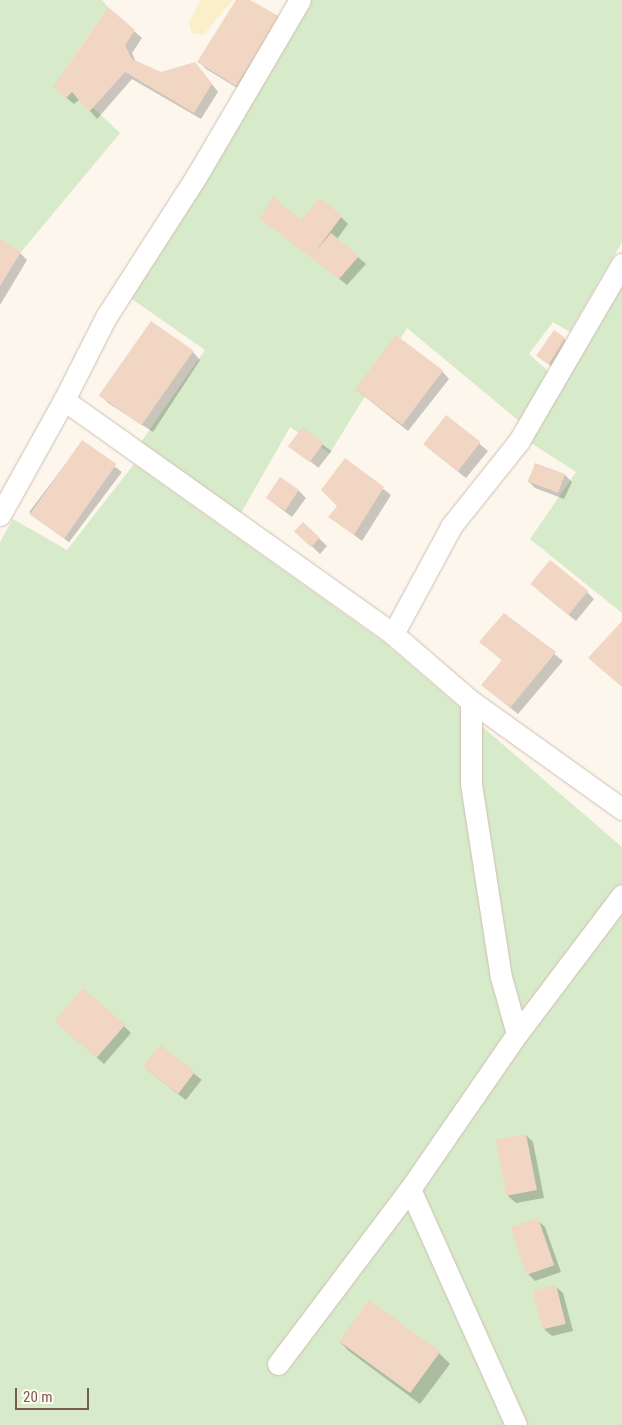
<!DOCTYPE html>
<style>
body{margin:0}
#map{position:relative;width:622px;height:1425px;overflow:hidden;background:#fcf6ec;font-family:"Roboto Condensed",sans-serif}
div>[style]{position:absolute}
[style*='--x']{left:calc(var(--x)*1px);top:calc(var(--y)*1px);width:calc(var(--w)*1px);rotate:calc(var(--a)*1deg)}
.green>*{inset:0;background:#d7ebca}
.sand>*{inset:0;background:#faefc8}
.shadow>*{inset:0;background:#0003;transform-origin:0 0}
.building>*{inset:0;background:#f1d6c4;transform-origin:0 0}
.roads{filter:drop-shadow(0 0 1px #cfbeb0) drop-shadow(0 0 1px #cfbeb0)}
.minor>*{height:21px;margin:-10.5px;padding:0 10.5px;transform-origin:10.5px;border-radius:10.5px;background:#fff}
span{translate:-50% -50%;white-space:nowrap;text-align:center;line-height:1.15;-webkit-text-stroke:4.5px #fffaf3;paint-order:stroke}
.scale{position:absolute;left:15px;top:1388px;width:74px;height:22px;box-sizing:border-box;border:2px solid #785d4e;border-top:0;padding-left:6px;font-size:15px;line-height:18px;white-space:nowrap;color:#785d4e;-webkit-text-stroke:4px #fffaf3;paint-order:stroke}
</style>
<div id="map">
<div class="green">
<i style="clip-path:polygon(0 0,102px 0,108px 7px,60px 77px,120px 133px,21px 252px,0 240px)"></i>
<i style="clip-path:polygon(307px 0,622px 0,622px 242px,570px 332px,553px 322px,529px 354px,550px 373px,519px 421px,407px 328px,330px 453px,290px 427px,241px 513px,141px 442px,205px 350px,129px 297px)"></i>
<i style="clip-path:polygon(622px 278px,622px 613px,530px 539px,576px 472px,528px 441px)"></i>
<i style="clip-path:polygon(134px 464px,385px 643px,622px 847px,622px 1425px,0 1425px,0 542px,13px 519px,67px 550px)"></i>
</div>
<div class="sand">
<i style="clip-path:polygon(201px 0,233px 0,203px 35px,192px 33px,189px 22px)"></i>
</div>
<div class="shadow">
<i style="clip-path:polygon(238px 0,248px 0,280px 18px,244px 92px,206px 69px,199px 62px)"></i>
<i style="clip-path:polygon(134px 31px,142px 38px,132px 53px,136px 62px,161px 73px,202px 71px,218px 92px,201px 119px,132px 79px,97px 119px,80px 99px,74px 104px,62px 94px)"></i>
<i style="clip-path:polygon(341px 217px,348px 224px,337px 239px,366px 264px,347px 285px,261px 218px,302px 222px)"></i>
<i style="clip-path:polygon(0 241px,20px 253px,27px 260px,0 305px)"></i>
<i style="clip-path:polygon(564px 339px,568px 342px,553px 367px,541px 359px)"></i>
<i style="clip-path:polygon(193px 352px,200px 360px,153px 432px,108px 403px,101px 396px)"></i>
<i style="clip-path:polygon(442px 371px,449px 379px,408px 431px,355px 389px)"></i>
<i style="clip-path:polygon(446px 416px,488px 451px,466px 478px,432px 451px)"></i>
<i style="left:303px;top:429px;width:36px;height:21px;rotate:38deg"></i>
<i style="left:82px;top:442px;width:50px;height:88px;rotate:37deg"></i>
<i style="clip-path:polygon(345px 459px,391px 495px,362px 541px,330px 517px,338px 506px)"></i>
<i style="clip-path:polygon(535px 465px,565px 475px,572px 482px,564px 499px,535px 488px,528px 481px)"></i>
<i style="clip-path:polygon(298px 490px,306px 498px,292px 517px,267px 498px)"></i>
<i style="clip-path:polygon(304px 524px,327px 546px,320px 554px,304px 539px)"></i>
<i style="clip-path:polygon(539px 591px,587px 592px,594px 599px,576px 621px)"></i>
<i style="clip-path:polygon(504px 614px,563px 661px,518px 714px,482px 685px,503px 661px,481px 642px)"></i>
<i style="clip-path:polygon(124px 1026px,131px 1033px,104px 1064px,63px 1028px)"></i>
<i style="left:160px;top:1047px;width:53px;height:26px;rotate:38deg"></i>
<i style="clip-path:polygon(526px 1135px,533px 1142px,544px 1198px,516px 1203px,508px 1196px)"></i>
<i style="clip-path:polygon(537px 1220px,545px 1227px,561px 1272px,535px 1281px,528px 1274px)"></i>
<i style="clip-path:polygon(555px 1286px,563px 1293px,573px 1331px,552px 1336px,544px 1329px)"></i>
<i style="clip-path:polygon(339px 1341px,439px 1353px,450px 1364px,420px 1404px,350px 1352px)"></i>
</div>
<div class="building">
<i style="clip-path:polygon(236px 0,250px 0,280px 17px,236px 86px,197px 62px)"></i>
<i style="clip-path:polygon(108px 7px,135px 30px,125px 45px,132px 59px,161px 72px,195px 62px,212px 84px,194px 113px,125px 72px,89px 112px,72px 92px,66px 98px,53px 87px)"></i>
<i style="clip-path:polygon(273px 197px,301px 220px,320px 198px,342px 216px,315px 252px,331px 233px,359px 256px,339px 279px,260px 219px)"></i>
<i style="clip-path:polygon(0 239px,21px 252px,0 286px)"></i>
<i style="left:151px;top:321px;width:52px;height:91px;rotate:35deg"></i>
<i style="clip-path:polygon(554px 330px,565px 338px,549px 364px,536px 356px)"></i>
<i style="left:396px;top:335px;width:59px;height:68px;rotate:37deg"></i>
<i style="left:446px;top:415px;width:44px;height:37px;rotate:38deg"></i>
<i style="left:302px;top:427px;width:27px;height:24px;rotate:36deg"></i>
<i style="left:82px;top:440px;width:42px;height:91px;rotate:35deg"></i>
<i style="clip-path:polygon(345px 458px,384px 487px,354px 535px,328px 517px,337px 506px,321px 490px)"></i>
<i style="left:535px;top:463px;width:32px;height:20px;rotate:20deg"></i>
<i style="left:280px;top:477px;width:23px;height:25px;rotate:34deg"></i>
<i style="left:303px;top:522px;width:23px;height:13px;rotate:43deg"></i>
<i style="left:550px;top:560px;width:49px;height:31px;rotate:39deg"></i>
<i style="clip-path:polygon(504px 613px,556px 652px,510px 708px,481px 685px,502px 660px,479px 642px)"></i>
<i style="clip-path:polygon(622px 621px,622px 687px,588px 658px)"></i>
<i style="left:83px;top:988px;width:56px;height:44px;rotate:41deg"></i>
<i style="left:160px;top:1045px;width:44px;height:28px;rotate:37deg"></i>
<i style="left:526px;top:1134px;width:57px;height:31px;rotate:79deg"></i>
<i style="left:538px;top:1218px;width:50px;height:29px;rotate:71deg"></i>
<i style="left:556px;top:1285px;width:40px;height:24px;rotate:76deg"></i>
<i style="left:369px;top:1300px;width:88px;height:51px;rotate:36deg"></i>
</div>
<div class="roads">
<div class="minor">
<i style="--x:64;--y:400;--w:404;--a:35.4"></i>
<i style="--x:393;--y:634;--w:103;--a:40.7"></i>
<i style="--x:471;--y:701;--w:186;--a:35.6"></i>
<i style="--x:0;--y:515;--w:132;--a:-60.9"></i>
<i style="--x:64;--y:400;--w:93;--a:-63.2"></i>
<i style="--x:106;--y:317;--w:166;--a:-57.3"></i>
<i style="--x:196;--y:177;--w:205;--a:-59.6"></i>
<i style="--x:393;--y:634;--w:124;--a:-61.6"></i>
<i style="--x:452;--y:525;--w:107;--a:-51.4"></i>
<i style="--x:519;--y:441;--w:205;--a:-59.8"></i>
<i style="--x:471;--y:701;--w:83;--a:90"></i>
<i style="--x:471;--y:784;--w:195;--a:81.2"></i>
<i style="--x:501;--y:977;--w:59;--a:74.3"></i>
<i style="--x:410;--y:1189;--w:259;--a:65.8"></i>
<i style="--x:278;--y:1364;--w:219;--a:-53"></i>
<i style="--x:410;--y:1189;--w:188;--a:-55.4"></i>
<i style="--x:517;--y:1034;--w:174;--a:-52.9"></i>
</div>
</div>
<div class="scale">20 m</div>
</div>
